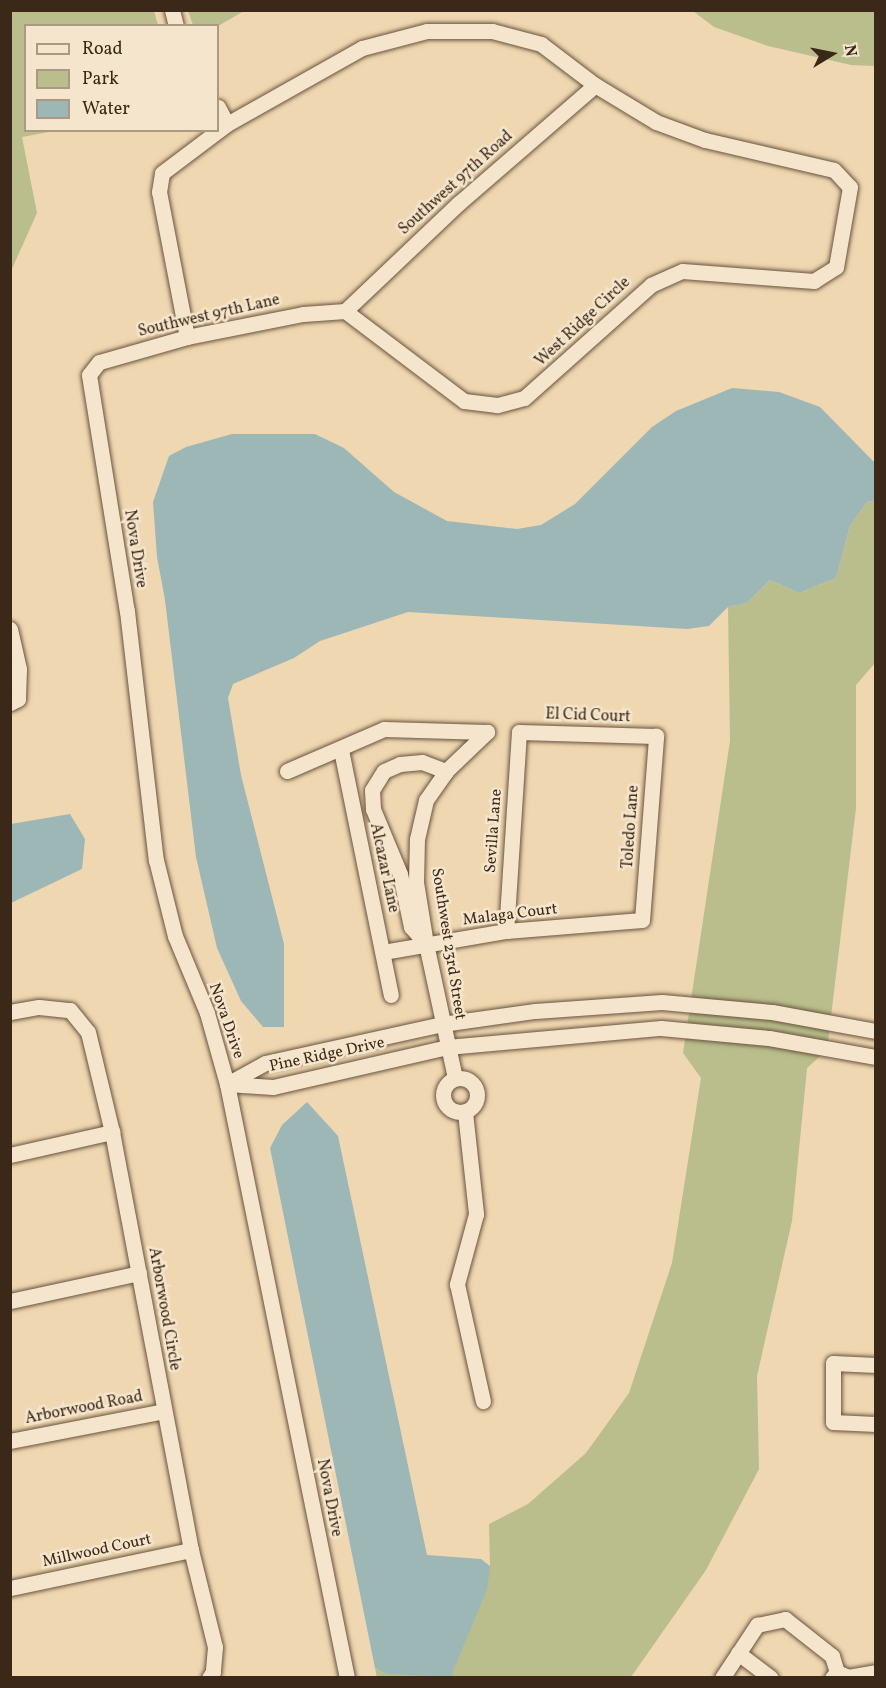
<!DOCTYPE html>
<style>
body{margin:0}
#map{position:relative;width:886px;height:1688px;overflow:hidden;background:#efd7b1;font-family:Vollkorn,serif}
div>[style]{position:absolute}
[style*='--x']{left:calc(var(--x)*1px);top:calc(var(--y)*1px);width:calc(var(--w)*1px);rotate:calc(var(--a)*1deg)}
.green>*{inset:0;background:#b9be8c}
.water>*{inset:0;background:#9db7b6}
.roads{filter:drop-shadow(0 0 2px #69543e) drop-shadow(0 0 2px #69543e)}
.minor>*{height:15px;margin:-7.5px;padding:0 7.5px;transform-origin:7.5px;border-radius:7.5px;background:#f5e5cc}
.minor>.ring{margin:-7.5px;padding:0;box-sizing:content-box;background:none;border:15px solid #f5e5cc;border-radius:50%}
span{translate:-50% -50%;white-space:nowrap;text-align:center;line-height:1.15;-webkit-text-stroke:5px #f5e5cc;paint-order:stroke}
.street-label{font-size:16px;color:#3c2818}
.frame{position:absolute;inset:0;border:12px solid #3c2818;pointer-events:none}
.legend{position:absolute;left:24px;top:24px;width:195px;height:108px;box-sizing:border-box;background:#f5e5cc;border:2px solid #ab9984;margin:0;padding:8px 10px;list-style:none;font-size:18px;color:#3c2818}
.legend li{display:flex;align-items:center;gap:12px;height:30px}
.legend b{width:30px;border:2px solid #ab9984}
.north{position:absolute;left:802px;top:24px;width:60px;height:60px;-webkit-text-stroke:4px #f5e5cc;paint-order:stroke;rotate:80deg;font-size:16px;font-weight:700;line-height:24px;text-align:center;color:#3c2818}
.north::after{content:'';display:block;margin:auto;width:21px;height:27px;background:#3c2818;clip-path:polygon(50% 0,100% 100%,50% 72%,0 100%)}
</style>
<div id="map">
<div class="green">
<i style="clip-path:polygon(11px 10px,154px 11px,158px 25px,26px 26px,26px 130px,54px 131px,22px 137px,37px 213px,11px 271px)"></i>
<i style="clip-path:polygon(188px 11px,188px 10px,244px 11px,218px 26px,193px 25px)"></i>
<i style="clip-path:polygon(693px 11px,875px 11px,875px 66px,851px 65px,768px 46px,714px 27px)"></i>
<i style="clip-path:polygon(875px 501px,875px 663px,856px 685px,856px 808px,827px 1050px,807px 1068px,792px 1221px,757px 1376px,759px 1469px,706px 1570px,631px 1677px,377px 1678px,375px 1668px,386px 1674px,490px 1566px,489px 1524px,528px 1504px,586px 1453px,629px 1393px,672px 1263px,701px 1078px,683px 1053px,730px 741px,728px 607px,747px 603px,770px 580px,799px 593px,836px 578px,850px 526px,867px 502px)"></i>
</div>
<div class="water">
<i style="clip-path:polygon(732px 388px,779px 392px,820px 407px,875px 463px,875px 501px,867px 502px,850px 526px,836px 578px,799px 593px,770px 580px,747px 603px,728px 607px,709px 626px,687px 629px,408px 612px,320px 641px,294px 658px,233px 684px,228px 698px,241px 775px,284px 944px,284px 1027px,263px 1027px,241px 1001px,217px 948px,196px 857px,165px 600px,157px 557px,153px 502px,169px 456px,186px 447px,232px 434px,315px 434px,344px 448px,394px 492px,447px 521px,517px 529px,541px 525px,575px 504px,652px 427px,676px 411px)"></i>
<i style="clip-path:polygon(70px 814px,85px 839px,82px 869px,11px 903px,11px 824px)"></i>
<i style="clip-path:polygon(307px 1102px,338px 1136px,427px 1555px,481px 1559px,490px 1566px,487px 1590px,452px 1673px,455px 1677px,386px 1674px,375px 1668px,270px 1148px,282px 1125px)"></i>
</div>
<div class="roads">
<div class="minor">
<i style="--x:172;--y:10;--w:16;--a:76"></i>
<i style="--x:218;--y:107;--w:19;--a:62"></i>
<i style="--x:345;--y:311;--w:42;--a:175.9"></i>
<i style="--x:303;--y:314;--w:118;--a:168.8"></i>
<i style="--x:187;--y:337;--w:91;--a:164.1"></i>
<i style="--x:99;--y:362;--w:16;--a:128"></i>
<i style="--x:89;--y:375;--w:239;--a:80.9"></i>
<i style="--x:127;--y:611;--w:251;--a:83.4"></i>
<i style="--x:156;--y:860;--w:78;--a:76"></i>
<i style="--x:175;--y:936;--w:83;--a:67.4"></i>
<i style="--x:207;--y:1013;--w:74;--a:74.3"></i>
<i style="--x:227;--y:1084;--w:606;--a:78.58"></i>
<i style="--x:345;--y:311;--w:157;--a:-43.5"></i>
<i style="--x:459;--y:203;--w:180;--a:-40.9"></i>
<i style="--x:187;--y:337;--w:148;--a:-100.9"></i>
<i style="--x:159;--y:192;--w:19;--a:-81"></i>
<i style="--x:162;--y:173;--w:81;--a:-37"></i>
<i style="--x:227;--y:124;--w:155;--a:-29.4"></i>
<i style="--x:362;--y:48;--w:67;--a:-14.7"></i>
<i style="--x:427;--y:31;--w:65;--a:0"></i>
<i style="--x:492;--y:31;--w:51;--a:14.9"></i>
<i style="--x:541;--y:44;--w:68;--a:37.2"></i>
<i style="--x:595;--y:85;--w:71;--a:31.2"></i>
<i style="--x:656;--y:122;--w:52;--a:20.2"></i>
<i style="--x:705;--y:140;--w:132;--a:13.1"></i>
<i style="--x:834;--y:170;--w:23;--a:47"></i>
<i style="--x:850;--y:187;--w:81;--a:99.9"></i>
<i style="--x:836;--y:267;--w:26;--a:148"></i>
<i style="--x:814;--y:281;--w:132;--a:-175.7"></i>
<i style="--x:682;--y:271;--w:34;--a:156"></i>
<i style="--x:651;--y:285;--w:170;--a:138.3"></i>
<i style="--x:524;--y:398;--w:28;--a:165"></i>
<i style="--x:497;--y:405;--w:33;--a:-173"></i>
<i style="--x:464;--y:401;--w:149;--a:-142.9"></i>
<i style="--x:10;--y:629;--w:41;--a:77.3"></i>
<i style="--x:19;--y:669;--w:30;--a:92"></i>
<i style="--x:18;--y:699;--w:9;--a:153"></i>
<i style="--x:341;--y:750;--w:250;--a:78.5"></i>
<i style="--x:287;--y:771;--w:106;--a:-23.4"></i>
<i style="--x:384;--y:729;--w:103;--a:1.7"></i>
<i style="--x:426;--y:944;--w:23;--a:-131"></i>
<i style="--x:411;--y:927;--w:54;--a:-101.7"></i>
<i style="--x:400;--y:874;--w:70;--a:-112.6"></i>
<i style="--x:373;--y:809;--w:19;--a:-93"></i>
<i style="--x:372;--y:790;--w:22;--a:-58"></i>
<i style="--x:384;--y:771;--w:17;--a:-24"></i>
<i style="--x:400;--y:764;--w:22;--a:-5"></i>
<i style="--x:422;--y:762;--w:26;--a:21"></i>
<i style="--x:383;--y:952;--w:125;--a:-9.7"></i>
<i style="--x:506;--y:931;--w:136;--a:-4.6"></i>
<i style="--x:642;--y:920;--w:185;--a:-85.6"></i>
<i style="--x:656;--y:736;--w:137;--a:-178.3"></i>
<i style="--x:519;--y:732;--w:199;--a:93.7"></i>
<i style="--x:10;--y:1012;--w:29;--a:-10"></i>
<i style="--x:39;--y:1007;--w:31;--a:6"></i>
<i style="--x:70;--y:1010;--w:28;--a:51"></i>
<i style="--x:88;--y:1032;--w:103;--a:76.5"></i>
<i style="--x:112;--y:1132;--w:425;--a:79.3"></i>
<i style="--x:191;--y:1550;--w:100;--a:76.1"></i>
<i style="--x:215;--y:1647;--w:25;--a:95"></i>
<i style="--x:213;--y:1672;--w:7;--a:124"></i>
<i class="ring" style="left:443px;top:1078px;width:19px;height:19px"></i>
<i style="--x:455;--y:1078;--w:137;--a:-102.2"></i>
<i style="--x:426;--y:944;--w:63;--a:-99.2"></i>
<i style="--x:416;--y:882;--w:43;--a:-88.7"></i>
<i style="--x:417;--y:839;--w:40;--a:-77"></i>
<i style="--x:426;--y:800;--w:35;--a:-55"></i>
<i style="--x:446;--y:771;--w:57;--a:-43.6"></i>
<i style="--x:227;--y:1084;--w:43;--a:-28.9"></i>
<i style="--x:265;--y:1063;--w:181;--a:-12.4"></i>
<i style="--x:442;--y:1024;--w:94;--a:-8"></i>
<i style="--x:535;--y:1011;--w:127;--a:-4.1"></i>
<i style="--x:662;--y:1002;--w:110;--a:5.2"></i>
<i style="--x:772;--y:1012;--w:106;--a:10.4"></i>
<i style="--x:227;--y:1084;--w:46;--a:3.7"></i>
<i style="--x:273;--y:1087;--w:179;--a:-12.9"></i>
<i style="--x:447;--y:1047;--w:215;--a:-5.1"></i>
<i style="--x:661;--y:1028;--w:108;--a:5.3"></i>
<i style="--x:769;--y:1038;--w:109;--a:10.1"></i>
<i style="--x:465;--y:1112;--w:103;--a:83.8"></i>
<i style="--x:476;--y:1214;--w:73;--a:105.2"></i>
<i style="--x:457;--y:1284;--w:120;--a:77.5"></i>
<i style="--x:10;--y:1155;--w:105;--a:-12.7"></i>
<i style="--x:10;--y:1301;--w:132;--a:-12.2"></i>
<i style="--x:876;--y:1365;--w:43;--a:-177.3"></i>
<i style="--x:833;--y:1363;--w:59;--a:90"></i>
<i style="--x:833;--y:1422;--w:43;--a:2.7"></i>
<i style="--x:10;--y:1441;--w:157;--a:-11"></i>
<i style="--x:10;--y:1588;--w:185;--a:-11.9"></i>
<i style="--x:738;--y:1653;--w:41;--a:37.1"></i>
<i style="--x:837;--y:1672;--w:12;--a:24"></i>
<i style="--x:848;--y:1677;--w:28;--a:-10"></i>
<i style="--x:722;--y:1678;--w:64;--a:-56.6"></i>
<i style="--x:757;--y:1625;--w:29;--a:-12"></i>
<i style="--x:785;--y:1619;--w:60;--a:38.2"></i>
<i style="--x:832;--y:1656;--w:17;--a:73"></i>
<i style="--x:837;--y:1672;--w:8;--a:130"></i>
</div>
</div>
<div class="street-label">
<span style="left:456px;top:183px;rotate:-42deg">Southwest 97th Road</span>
<span style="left:209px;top:316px;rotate:-13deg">Southwest 97th Lane</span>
<span style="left:583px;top:322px;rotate:-43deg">West Ridge Circle</span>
<span style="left:135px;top:549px;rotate:81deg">Nova Drive</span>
<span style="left:588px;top:716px;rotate:2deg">El Cid Court</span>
<span style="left:631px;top:827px;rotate:-86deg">Toledo Lane</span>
<span style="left:494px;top:831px;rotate:-86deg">Sevilla Lane</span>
<span style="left:384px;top:868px;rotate:78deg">Alcazar Lane</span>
<span style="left:510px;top:915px;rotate:-7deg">Malaga Court</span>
<span style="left:448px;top:944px;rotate:81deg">Southwest 23rd Street</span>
<span style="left:226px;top:1021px;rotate:71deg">Nova Drive</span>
<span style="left:327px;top:1055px;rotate:-12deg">Pine Ridge Drive</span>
<span style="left:164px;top:1309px;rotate:80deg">Arborwood Circle</span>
<span style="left:84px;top:1408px;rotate:-11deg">Arborwood Road</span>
<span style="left:329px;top:1498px;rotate:79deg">Nova Drive</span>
<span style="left:97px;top:1551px;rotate:-12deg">Millwood Court</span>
</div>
<div class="frame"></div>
<ul class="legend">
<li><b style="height:8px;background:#f5e5cc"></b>Road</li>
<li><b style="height:16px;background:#b9be8c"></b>Park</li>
<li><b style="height:16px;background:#9db7b6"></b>Water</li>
</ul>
<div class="north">N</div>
</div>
